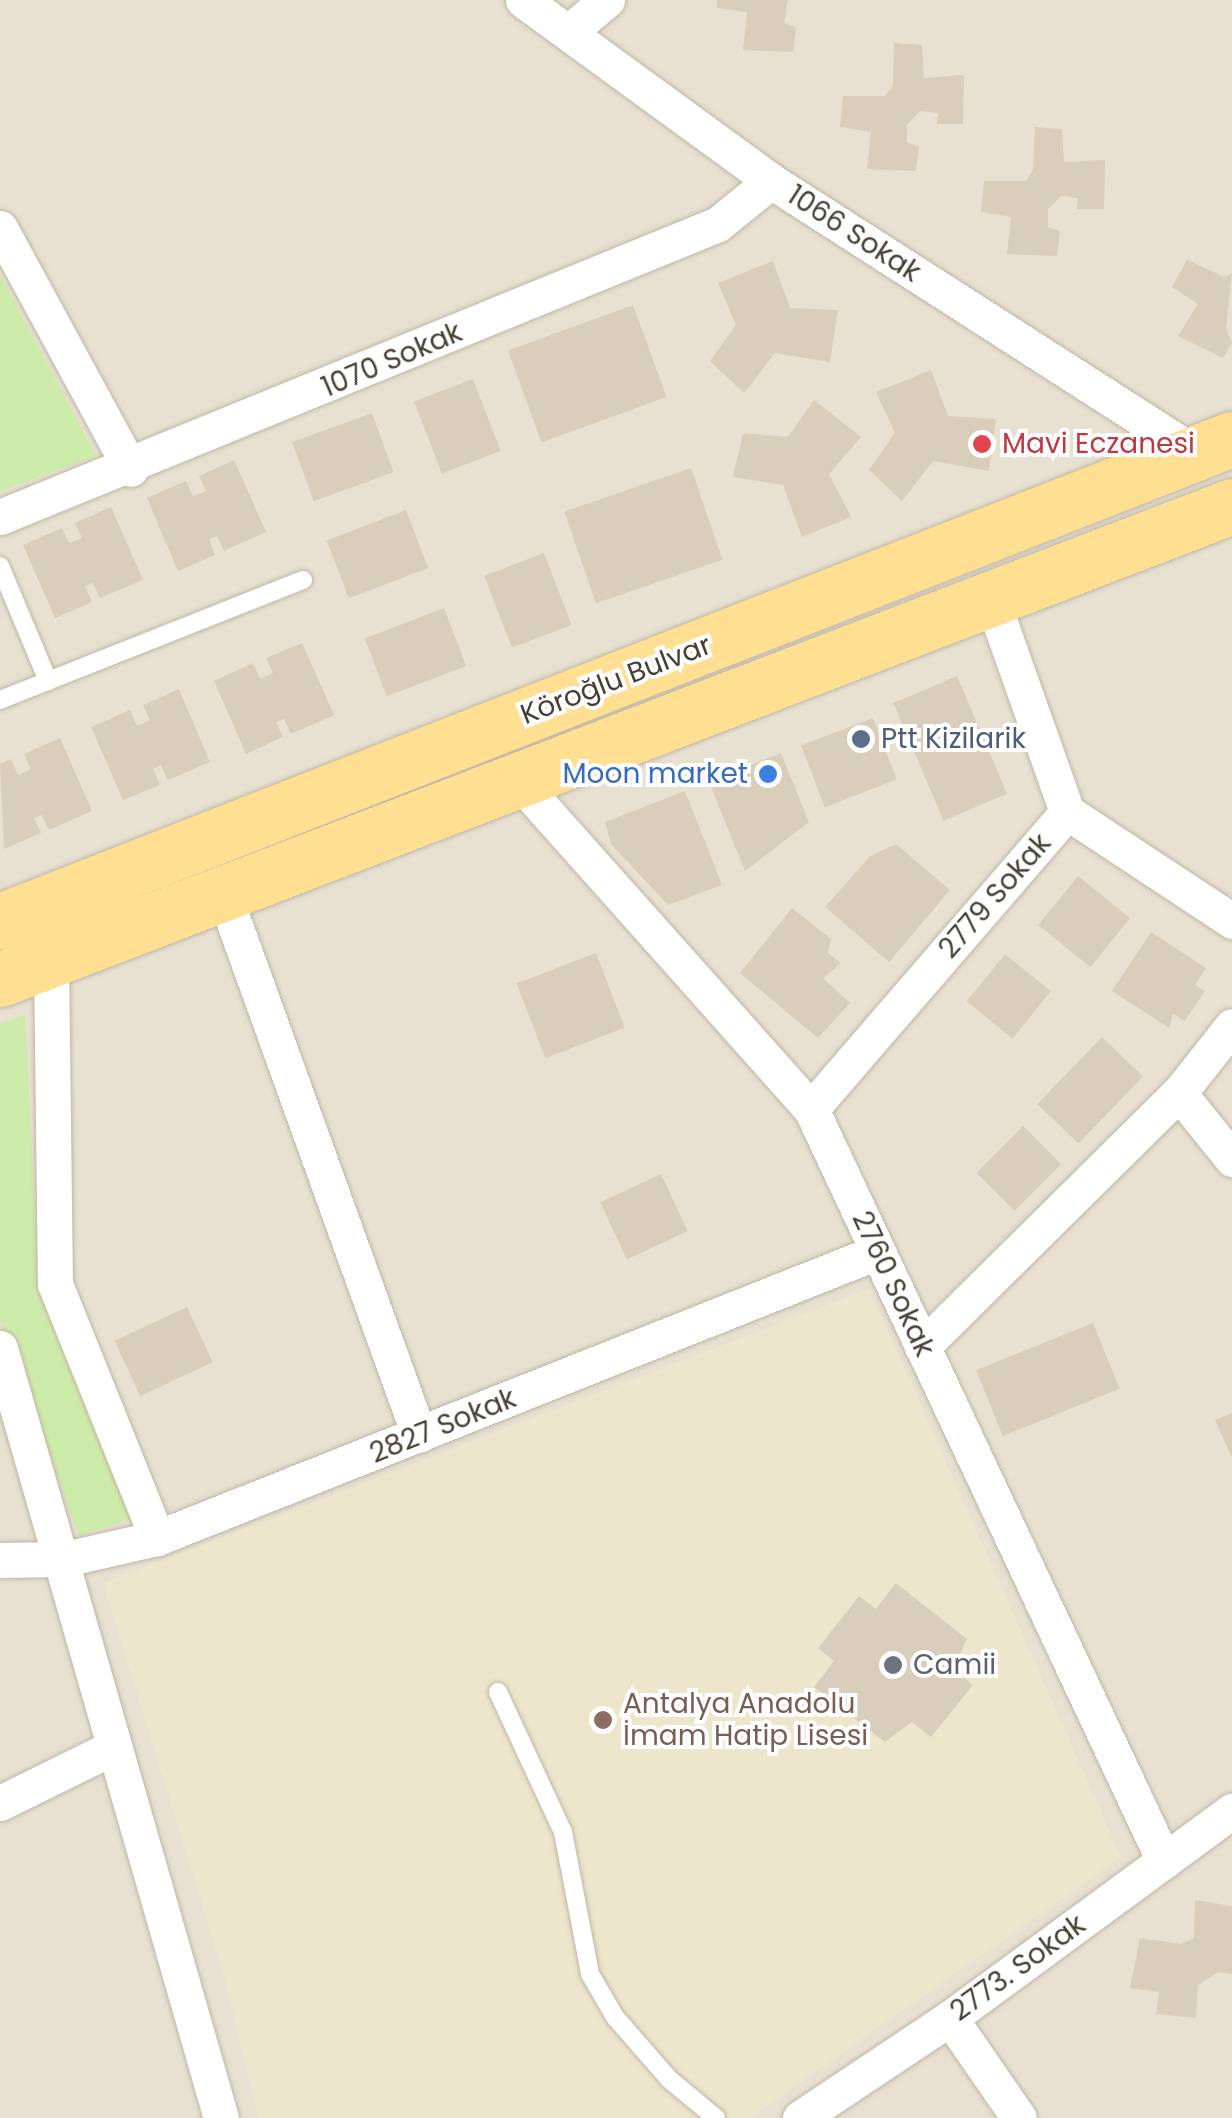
<!DOCTYPE html>
<meta charset="utf-8">
<style>
body{margin:0}
#map{position:relative;width:1232px;height:2118px;overflow:hidden;background:#f4efe4;font-family:Poppins,sans-serif}
div>[style]{position:absolute}
[style*='--x']{left:calc(var(--x)*1px);top:calc(var(--y)*1px);width:calc(var(--w)*1px);rotate:calc(var(--a)*1deg)}
.residential>*{inset:0;background:#e8e1d2;transform-origin:0 0}
.education>*{inset:0;background:#eee5cd}
.green>*{inset:0;background:#ceeca9}
.building>*{inset:0;background:#d9cdbc;transform-origin:0 0}
.roads{filter:drop-shadow(0 0 2px #c0b7a6) drop-shadow(0 0 2px #c0b7a6)}
.service>*{height:18px;margin:-9px;padding:0 9px;transform-origin:9px;border-radius:9px;background:#fff}
.minor>*{height:35px;margin:-17.5px;padding:0 17.5px;transform-origin:17.5px;border-radius:17.5px;background:#fff}
.primary>*{height:55px;margin:-27.5px;padding:0 27.5px;transform-origin:27.5px;border-radius:27.5px;background:#ffdf92}
.dots>*{width:28px;height:28px;translate:-50% -50%;box-sizing:border-box;border:5px solid #fff;border-radius:50%}
span{translate:-50% -50%;white-space:nowrap;text-align:center;line-height:1.15;-webkit-text-stroke:8px #fff;paint-order:stroke}
.street-label{font-size:28px;color:#473f34}
.health-label{font-size:28px;color:#be3a42}
.left{translate:0 -50%;text-align:left}
.service-label{font-size:28px;color:#4e5e75}
.shop-label{font-size:28px;color:#366cbe}
.right{translate:-100% -50%;text-align:right}
.worship-label{font-size:28px;color:#5b616d}
.education-label{font-size:28px;color:#785e54}
</style>
<div id="map">
<div class="residential">
<i style="left:0;top:0;width:1232px;height:2118px"></i>
</div>
<div class="education">
<i style="clip-path:polygon(869px 1289px,1121px 1857px,749px 2118px,258px 2118px,223px 1973px,103px 1583px)"></i>
</div>
<div class="green">
<i style="clip-path:polygon(0 275px,96px 456px,0 491px)"></i>
<i style="clip-path:polygon(25px 1015px,39px 1286px,133px 1518px,79px 1536px,0 1321px,0 1024px)"></i>
</div>
<div class="building">
<i style="clip-path:polygon(717px 0,788px 0,784px 23px,796px 27px,793px 52px,743px 50px,747px 12px,717px 8px)"></i>
<i style="clip-path:polygon(894px 43px,922px 45px,924px 78px,964px 75px,963px 124px,937px 124px,938px 113px,920px 111px,907px 125px,907px 143px,919px 146px,916px 171px,867px 169px,871px 132px,840px 127px,843px 96px,885px 96px,893px 86px)"></i>
<i style="clip-path:polygon(1035px 127px,1062px 129px,1064px 162px,1105px 160px,1104px 209px,1077px 209px,1078px 198px,1061px 196px,1048px 209px,1048px 227px,1060px 231px,1057px 256px,1007px 254px,1011px 217px,981px 212px,984px 181px,1026px 181px,1033px 170px)"></i>
<i style="clip-path:polygon(1187px 260px,1225px 277px,1232px 273px,1226px 329px,1232px 343px,1223px 358px,1178px 336px,1198px 304px,1172px 287px)"></i>
<i style="clip-path:polygon(773px 261px,790px 308px,838px 310px,830px 362px,775px 353px,744px 393px,710px 361px,736px 325px,718px 283px)"></i>
<i style="left:633px;top:305px;width:98px;height:133px;rotate:70deg"></i>
<i style="clip-path:polygon(931px 370px,948px 416px,996px 419px,989px 471px,933px 461px,902px 501px,869px 470px,895px 433px,876px 392px)"></i>
<i style="left:473px;top:379px;width:77px;height:63px;rotate:69deg"></i>
<i style="clip-path:polygon(814px 400px,861px 437px,829px 474px,851px 517px,802px 537px,783px 485px,733px 477px,743px 433px,788px 437px)"></i>
<i style="left:372px;top:413px;width:63px;height:85px;rotate:70deg"></i>
<i style="clip-path:polygon(234px 460px,266px 532px,224px 551px,217px 536px,209px 539px,215px 555px,178px 571px,147px 498px,186px 481px,193px 496px,206px 491px,199px 476px)"></i>
<i style="left:691px;top:468px;width:97px;height:134px;rotate:71deg"></i>
<i style="clip-path:polygon(111px 507px,143px 580px,100px 598px,93px 583px,85px 586px,92px 602px,55px 618px,23px 545px,62px 528px,69px 543px,82px 538px,75px 523px)"></i>
<i style="left:406px;top:510px;width:62px;height:85px;rotate:69deg"></i>
<i style="left:544px;top:553px;width:77px;height:64px;rotate:69deg"></i>
<i style="left:444px;top:608px;width:62px;height:85px;rotate:69deg"></i>
<i style="clip-path:polygon(302px 643px,334px 715px,291px 734px,284px 719px,276px 722px,283px 737px,246px 754px,214px 681px,253px 663px,260px 679px,273px 673px,266px 658px)"></i>
<i style="left:957px;top:676px;width:128px;height:69px;rotate:67deg"></i>
<i style="clip-path:polygon(179px 689px,210px 762px,168px 780px,161px 765px,153px 769px,160px 785px,123px 800px,91px 727px,130px 710px,137px 726px,150px 720px,143px 705px)"></i>
<i style="left:873px;top:718px;width:66px;height:77px;rotate:69deg"></i>
<i style="clip-path:polygon(60px 738px,92px 811px,49px 830px,42px 815px,34px 818px,41px 833px,4px 849px,0 764px,11px 759px,18px 775px,31px 769px,24px 754px)"></i>
<i style="clip-path:polygon(781px 753px,809px 822px,745px 871px,709px 782px)"></i>
<i style="clip-path:polygon(685px 791px,722px 885px,668px 905px,611px 844px,605px 822px)"></i>
<i style="clip-path:polygon(896px 844px,950px 890px,889px 962px,825px 907px,870px 856px)"></i>
<i style="left:1078px;top:876px;width:67px;height:63px;rotate:39deg"></i>
<i style="clip-path:polygon(792px 908px,831px 939px,828px 953px,841px 963px,823px 978px,850px 1003px,818px 1038px,740px 973px)"></i>
<i style="clip-path:polygon(1151px 932px,1206px 968px,1195px 985px,1205px 991px,1185px 1021px,1173px 1014px,1169px 1028px,1112px 991px)"></i>
<i style="left:596px;top:953px;width:80px;height:85px;rotate:69deg"></i>
<i style="left:1005px;top:954px;width:59px;height:61px;rotate:39deg"></i>
<i style="left:1102px;top:1037px;width:57px;height:93px;rotate:44deg"></i>
<i style="left:1023px;top:1126px;width:54px;height:66px;rotate:45deg"></i>
<i style="left:661px;top:1174px;width:63px;height:67px;rotate:65deg"></i>
<i style="left:187px;top:1307px;width:61px;height:80px;rotate:65deg"></i>
<i style="left:1093px;top:1323px;width:71px;height:126px;rotate:68deg"></i>
<i style="clip-path:polygon(1232px 1413px,1232px 1458px,1215px 1420px)"></i>
<i style="clip-path:polygon(896px 1583px,967px 1639px,953px 1669px,973px 1685px,931px 1737px,912px 1722px,885px 1742px,814px 1687px,834px 1661px,818px 1648px,859px 1596px,876px 1609px)"></i>
<i style="clip-path:polygon(1195px 1900px,1232px 1906px,1232px 1974px,1218px 1972px,1198px 1985px,1196px 2018px,1156px 2014px,1159px 1992px,1130px 1988px,1140px 1938px,1182px 1944px,1194px 1938px)"></i>
</div>
<div class="roads">
<div class="service">
<i style="--x:0;--y:566;--w:125;--a:67.3"></i>
<i style="--x:0;--y:700;--w:326;--a:-21.6"></i>
<i style="--x:498;--y:1692;--w:154;--a:65.1"></i>
<i style="--x:563;--y:1832;--w:145;--a:79.2"></i>
<i style="--x:590;--y:1974;--w:50;--a:59.8"></i>
<i style="--x:615;--y:2017;--w:82;--a:48.9"></i>
<i style="--x:669;--y:2079;--w:61;--a:39.7"></i>
</div>
<div class="minor">
<i style="--x:523;--y:0;--w:307;--a:36.1"></i>
<i style="--x:771;--y:181;--w:504;--a:32.68"></i>
<i style="--x:571;--y:30;--w:47;--a:-39.8"></i>
<i style="--x:0;--y:228;--w:274;--a:61.5"></i>
<i style="--x:0;--y:517;--w:775;--a:-22.2"></i>
<i style="--x:718;--y:224;--w:68;--a:-39.1"></i>
<i style="--x:515;--y:777;--w:445;--a:48.3"></i>
<i style="--x:811;--y:1109;--w:831;--a:64.85"></i>
<i style="--x:1067;--y:812;--w:198;--a:33.4"></i>
<i style="--x:223;--y:892;--w:577;--a:70.15"></i>
<i style="--x:51;--y:959;--w:325;--a:89.3"></i>
<i style="--x:55;--y:1284;--w:274;--a:68.1"></i>
<i style="--x:1179;--y:1093;--w:85;--a:51.2"></i>
<i style="--x:811;--y:1109;--w:392;--a:-49.2"></i>
<i style="--x:1067;--y:812;--w:230;--a:-109.5"></i>
<i style="--x:922;--y:1347;--w:361;--a:-44.7"></i>
<i style="--x:1179;--y:1093;--w:85;--a:-51.7"></i>
<i style="--x:0;--y:1348;--w:801;--a:73.99"></i>
<i style="--x:0;--y:1560;--w:65;--a:-0.9"></i>
<i style="--x:65;--y:1559;--w:94;--a:-12.9"></i>
<i style="--x:157;--y:1538;--w:775;--a:-21.66"></i>
<i style="--x:0;--y:1803;--w:127;--a:-26.2"></i>
<i style="--x:950;--y:2018;--w:121;--a:55.4"></i>
<i style="--x:800;--y:2118;--w:180;--a:-33.7"></i>
<i style="--x:950;--y:2018;--w:350;--a:-36.3"></i>
</div>
<div class="primary">
<i style="--x:0;--y:921;--w:1323;--a:-21.37"></i>
<i style="--x:0;--y:979;--w:1320;--a:-21"></i>
</div>
</div>
<div class="dots">
<i style="left:982px;top:444px;background:#e0444e"></i>
<i style="left:861px;top:739px;background:#5c6f8a"></i>
<i style="left:768px;top:774px;background:#3f7fe0"></i>
<i style="left:893px;top:1665px;background:#6b7280"></i>
<i style="left:603px;top:1720px;background:#8d6e63"></i>
</div>
<div class="street-label">
<span style="left:854px;top:234px;rotate:33deg">1066 Sokak</span>
<span style="left:392px;top:360px;rotate:-23deg">1070 Sokak</span>
<span style="left:616px;top:680px;rotate:-21deg">Köroğlu Bulvar</span>
<span style="left:995px;top:896px;rotate:-49deg">2779 Sokak</span>
<span style="left:893px;top:1284px;rotate:65deg">2760 Sokak</span>
<span style="left:443px;top:1426px;rotate:-22deg">2827 Sokak</span>
<span style="left:1018px;top:1968px;rotate:-36deg">2773. Sokak</span>
</div>
<div class="health-label">
<span class="left" style="left:1002px;top:444px">Mavi Eczanesi</span>
</div>
<div class="service-label">
<span class="left" style="left:881px;top:739px">Ptt Kizilarik</span>
</div>
<div class="shop-label">
<span class="right" style="left:748px;top:774px">Moon market</span>
</div>
<div class="worship-label">
<span class="left" style="left:913px;top:1665px">Camii</span>
</div>
<div class="education-label">
<span class="left" style="left:623px;top:1720px">Antalya Anadolu<br>İmam Hatip Lisesi</span>
</div>
</div>
